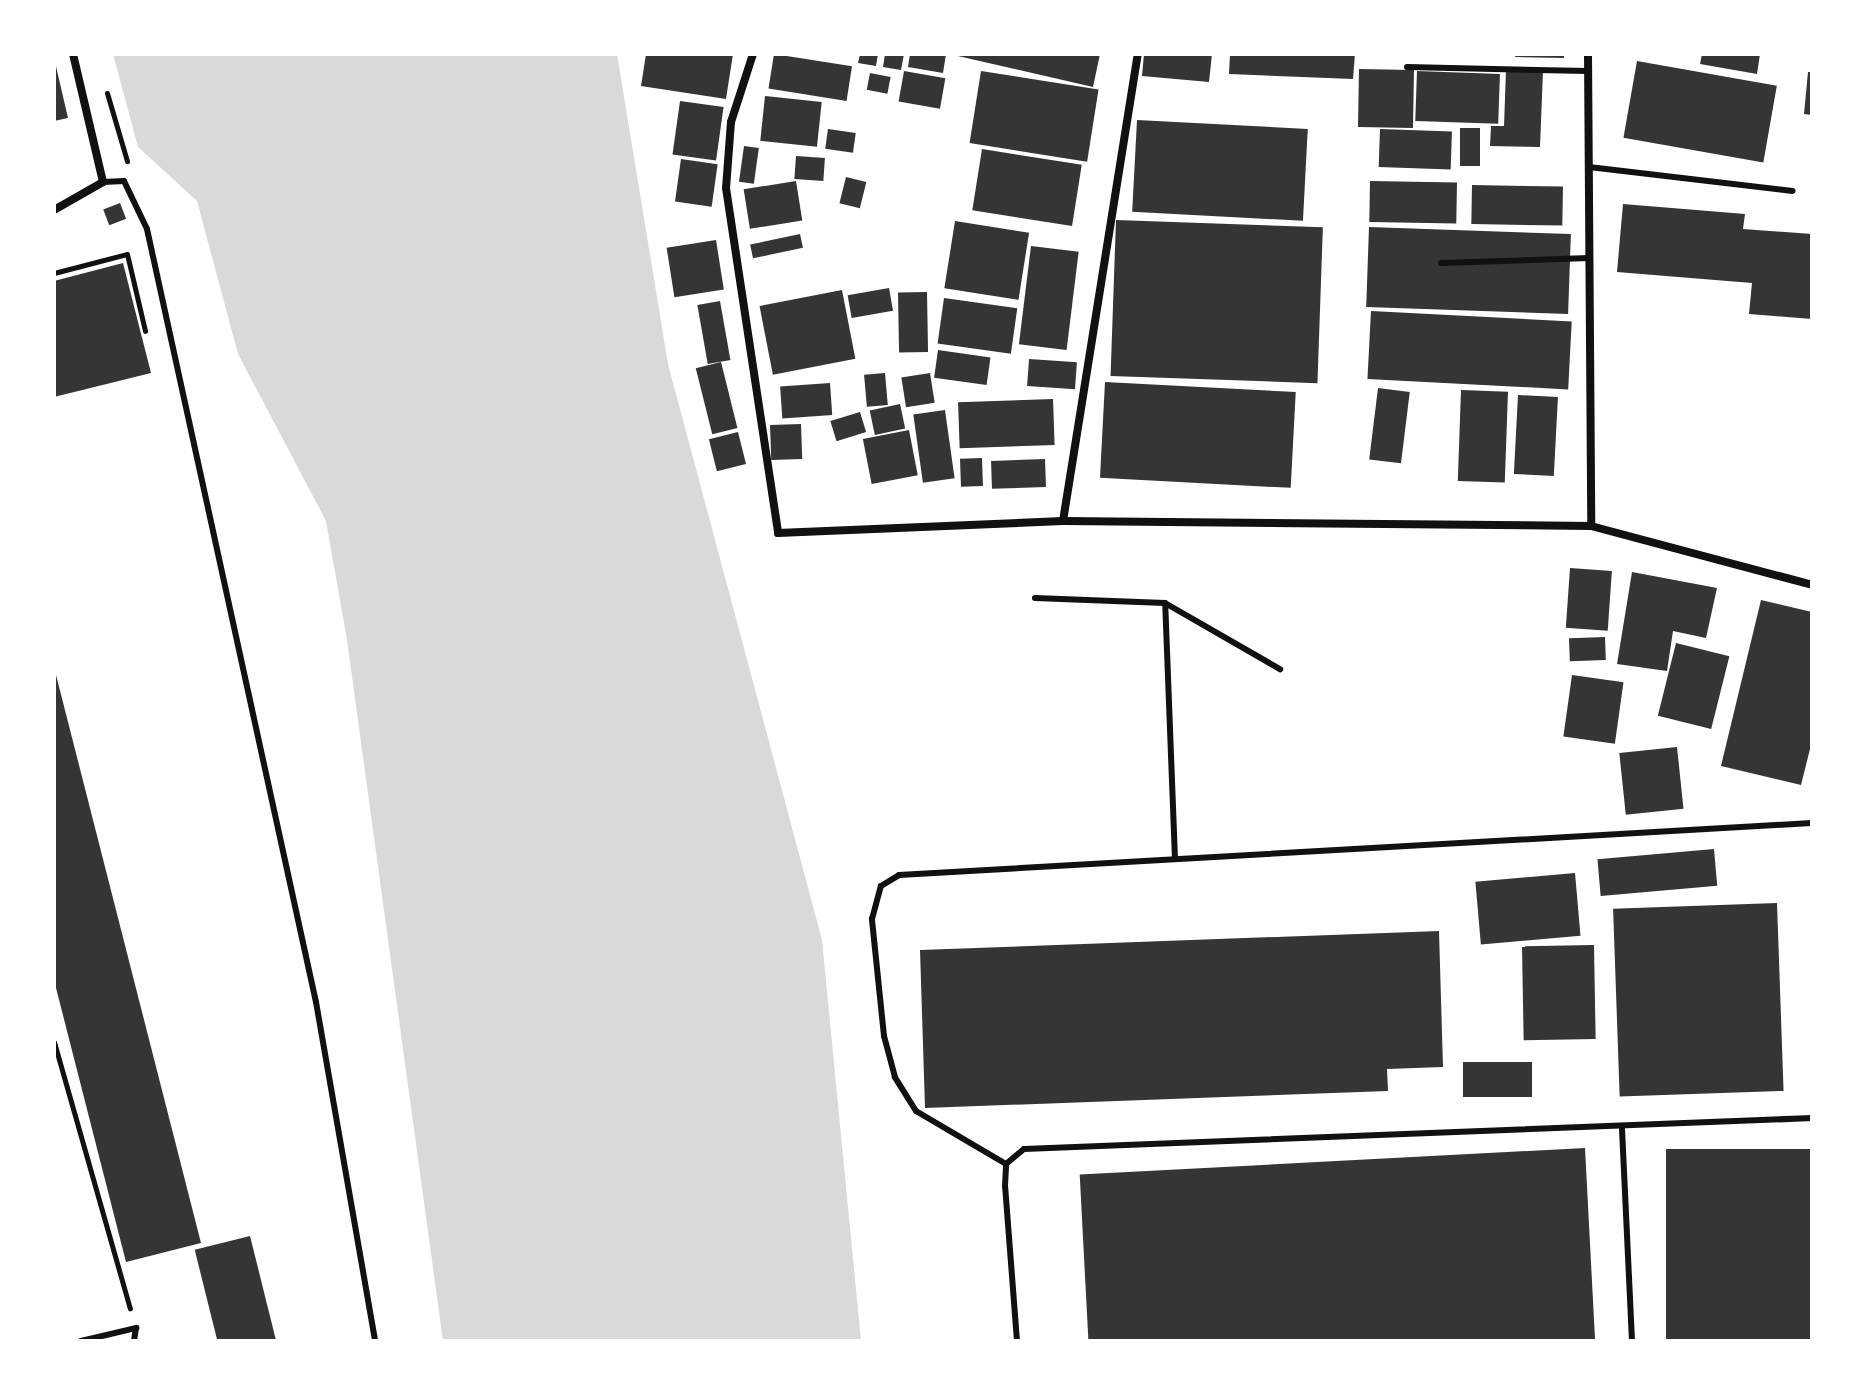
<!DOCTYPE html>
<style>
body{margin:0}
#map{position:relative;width:1866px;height:1395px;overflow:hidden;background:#fff;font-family:"Noto Sans",sans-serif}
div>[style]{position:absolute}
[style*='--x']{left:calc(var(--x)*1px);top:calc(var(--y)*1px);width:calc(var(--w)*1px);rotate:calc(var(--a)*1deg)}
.water>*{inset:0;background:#d9d9d9}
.building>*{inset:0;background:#353535;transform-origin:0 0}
.path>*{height:5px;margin:-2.5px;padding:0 2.5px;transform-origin:2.5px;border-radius:2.5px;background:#111}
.service>*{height:6px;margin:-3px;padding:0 3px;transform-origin:3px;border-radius:3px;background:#111}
.minor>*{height:8px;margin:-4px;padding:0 4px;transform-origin:4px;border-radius:4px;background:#111}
span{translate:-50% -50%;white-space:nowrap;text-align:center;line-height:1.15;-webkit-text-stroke:8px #fff;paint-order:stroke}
.frame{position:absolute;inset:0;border:56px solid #fff;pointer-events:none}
</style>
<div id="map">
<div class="water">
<i style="clip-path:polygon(113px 54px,617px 54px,668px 364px,822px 940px,861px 1341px,443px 1341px,347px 640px,326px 521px,238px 354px,197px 201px,138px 147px)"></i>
</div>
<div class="building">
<i style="clip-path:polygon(646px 54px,733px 54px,726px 99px,641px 86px)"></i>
<i style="left:774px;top:54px;width:79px;height:35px;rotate:9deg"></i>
<i style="clip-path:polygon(860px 54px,878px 54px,876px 66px,858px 63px)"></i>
<i style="clip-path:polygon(885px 54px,904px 54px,901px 70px,883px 67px)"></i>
<i style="clip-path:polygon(910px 54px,946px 54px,943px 73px,908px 67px)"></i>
<i style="clip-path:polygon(949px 54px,1100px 54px,1093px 87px)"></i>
<i style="clip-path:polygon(1144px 54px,1212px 54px,1209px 82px,1142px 76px)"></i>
<i style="clip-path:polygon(1230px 54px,1355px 54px,1353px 79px,1229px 74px)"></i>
<i style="clip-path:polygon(1516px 54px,1564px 54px,1564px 58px,1515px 57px)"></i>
<i style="clip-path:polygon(1702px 54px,1760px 54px,1757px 74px,1700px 64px)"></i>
<i style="left:1637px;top:61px;width:142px;height:78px;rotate:10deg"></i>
<i style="clip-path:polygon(55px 62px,68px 118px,54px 121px,54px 63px)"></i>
<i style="left:1359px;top:69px;width:55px;height:58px;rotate:1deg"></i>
<i style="clip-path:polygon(1506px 70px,1543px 71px,1540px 147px,1490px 146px,1491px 126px,1504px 126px)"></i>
<i style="left:904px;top:71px;width:42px;height:31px;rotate:10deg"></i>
<i style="left:981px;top:71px;width:119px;height:73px;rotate:9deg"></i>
<i style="left:1417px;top:71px;width:83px;height:50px;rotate:2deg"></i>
<i style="clip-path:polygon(1808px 72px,1812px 72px,1812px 115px,1804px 114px)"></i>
<i style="left:870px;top:73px;width:21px;height:17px;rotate:11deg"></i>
<i style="left:765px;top:96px;width:57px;height:45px;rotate:6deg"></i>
<i style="left:680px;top:101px;width:44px;height:54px;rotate:8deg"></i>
<i style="left:1137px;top:120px;width:171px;height:92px;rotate:3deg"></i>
<i style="left:1460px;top:128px;width:20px;height:38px"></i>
<i style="left:828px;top:129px;width:28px;height:20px;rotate:8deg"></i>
<i style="left:1380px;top:129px;width:72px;height:38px;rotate:2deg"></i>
<i style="left:744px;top:146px;width:15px;height:36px;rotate:8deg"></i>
<i style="left:982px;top:149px;width:101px;height:62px;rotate:9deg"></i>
<i style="left:796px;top:156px;width:29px;height:23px;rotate:4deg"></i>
<i style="left:681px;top:159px;width:37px;height:43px;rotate:8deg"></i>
<i style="left:846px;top:177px;width:21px;height:27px;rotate:14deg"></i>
<i style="left:796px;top:181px;width:40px;height:53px;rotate:81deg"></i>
<i style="left:1370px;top:181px;width:87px;height:41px;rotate:1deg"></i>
<i style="left:1472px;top:185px;width:91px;height:39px;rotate:1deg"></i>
<i style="left:120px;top:203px;width:17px;height:18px;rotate:69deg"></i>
<i style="clip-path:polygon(1623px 204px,1745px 214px,1743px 229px,1812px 234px,1812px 319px,1749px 314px,1752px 283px,1617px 272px)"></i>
<i style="left:1116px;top:220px;width:207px;height:156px;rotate:2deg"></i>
<i style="left:955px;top:221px;width:75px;height:68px;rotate:9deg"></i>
<i style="left:1369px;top:227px;width:202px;height:80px;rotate:2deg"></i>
<i style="left:800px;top:234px;width:14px;height:51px;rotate:78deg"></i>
<i style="left:716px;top:240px;width:50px;height:50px;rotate:81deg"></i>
<i style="left:1031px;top:246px;width:48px;height:99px;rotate:7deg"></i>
<i style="clip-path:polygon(123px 263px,151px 373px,54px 397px,54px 281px)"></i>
<i style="left:889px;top:288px;width:23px;height:42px;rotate:80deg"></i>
<i style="left:842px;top:290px;width:70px;height:84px;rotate:79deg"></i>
<i style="left:927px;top:292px;width:60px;height:29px;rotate:89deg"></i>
<i style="left:944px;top:298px;width:74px;height:46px;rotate:8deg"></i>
<i style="left:720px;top:301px;width:60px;height:23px;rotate:80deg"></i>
<i style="left:1371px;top:311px;width:201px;height:68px;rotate:3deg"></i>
<i style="left:938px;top:350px;width:53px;height:28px;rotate:8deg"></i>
<i style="left:1029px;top:359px;width:48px;height:27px;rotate:4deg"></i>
<i style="left:721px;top:362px;width:68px;height:26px;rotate:76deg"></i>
<i style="left:885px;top:373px;width:32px;height:21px;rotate:85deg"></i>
<i style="left:930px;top:373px;width:30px;height:29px;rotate:81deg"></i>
<i style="left:1105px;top:382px;width:191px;height:96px;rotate:3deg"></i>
<i style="left:830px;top:383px;width:32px;height:50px;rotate:86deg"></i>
<i style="left:1378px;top:388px;width:32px;height:72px;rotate:7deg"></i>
<i style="left:1461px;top:390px;width:47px;height:91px;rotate:2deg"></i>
<i style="left:1518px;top:395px;width:40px;height:79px;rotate:3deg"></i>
<i style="left:1053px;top:399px;width:46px;height:95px;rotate:88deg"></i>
<i style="left:900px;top:404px;width:25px;height:31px;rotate:78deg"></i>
<i style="left:945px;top:410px;width:69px;height:32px;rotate:82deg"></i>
<i style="left:860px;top:412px;width:21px;height:31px;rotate:73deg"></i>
<i style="left:801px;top:424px;width:35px;height:31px;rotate:88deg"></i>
<i style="left:909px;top:430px;width:46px;height:47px;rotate:79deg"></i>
<i style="left:738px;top:432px;width:33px;height:30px;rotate:76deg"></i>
<i style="left:982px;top:458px;width:28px;height:22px;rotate:88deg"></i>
<i style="left:1045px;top:459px;width:28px;height:54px;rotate:88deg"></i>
<i style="left:1570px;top:568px;width:42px;height:60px;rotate:4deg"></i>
<i style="clip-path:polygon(1632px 572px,1717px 588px,1706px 638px,1673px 631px,1667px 671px,1617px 664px)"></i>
<i style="clip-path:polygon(1761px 600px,1812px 612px,1812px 741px,1801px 785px,1721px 766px)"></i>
<i style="left:1605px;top:637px;width:23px;height:36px;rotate:88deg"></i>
<i style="left:1676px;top:643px;width:55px;height:75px;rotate:14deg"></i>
<i style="clip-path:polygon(55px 671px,201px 1243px,126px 1262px,54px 980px)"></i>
<i style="left:1572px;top:675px;width:52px;height:62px;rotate:8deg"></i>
<i style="left:1677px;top:747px;width:62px;height:58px;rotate:84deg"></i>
<i style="left:1714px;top:849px;width:37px;height:117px;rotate:85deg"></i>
<i style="left:1575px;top:873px;width:63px;height:100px;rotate:85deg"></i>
<i style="left:1777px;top:903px;width:188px;height:164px;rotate:88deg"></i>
<i style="clip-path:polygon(1439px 931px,1443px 1067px,1387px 1069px,1388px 1091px,925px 1108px,920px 950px)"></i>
<i style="left:1594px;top:945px;width:94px;height:72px;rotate:89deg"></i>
<i style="left:1532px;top:1062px;width:35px;height:69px;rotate:90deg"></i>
<i style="left:1585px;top:1148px;width:193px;height:506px;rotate:87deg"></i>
<i style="left:1812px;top:1149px;width:192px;height:146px;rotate:90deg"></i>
<i style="left:250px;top:1236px;width:108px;height:57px;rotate:76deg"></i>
</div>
<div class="path">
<i style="--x:107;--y:93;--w:71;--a:73.6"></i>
<i style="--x:54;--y:273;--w:75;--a:-14.6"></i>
<i style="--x:127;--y:254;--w:79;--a:76.8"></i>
<i style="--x:54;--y:1042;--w:277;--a:74.1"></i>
</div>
<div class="service">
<i style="--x:1407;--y:67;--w:181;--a:1.3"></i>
<i style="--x:1589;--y:167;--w:205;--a:6.7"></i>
<i style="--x:103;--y:182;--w:21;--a:-3"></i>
<i style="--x:124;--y:181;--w:53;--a:64.4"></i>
<i style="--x:147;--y:229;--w:791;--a:77.67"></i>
<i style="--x:316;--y:1002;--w:344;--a:80.1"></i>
<i style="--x:1441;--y:263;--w:148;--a:-1.9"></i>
<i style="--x:1035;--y:598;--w:130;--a:2.2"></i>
<i style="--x:1175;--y:859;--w:256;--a:-92.2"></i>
<i style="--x:1165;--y:603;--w:133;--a:29.9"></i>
<i style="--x:1622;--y:1129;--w:212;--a:87.3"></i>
<i style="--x:1006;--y:1164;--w:104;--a:-149.5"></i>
<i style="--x:916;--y:1111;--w:40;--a:-122"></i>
<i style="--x:895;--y:1077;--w:42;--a:-105"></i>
<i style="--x:884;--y:1036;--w:118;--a:-95.9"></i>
<i style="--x:872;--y:919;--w:34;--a:-75"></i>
<i style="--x:881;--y:886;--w:21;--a:-31"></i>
<i style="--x:899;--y:875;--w:914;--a:-3.26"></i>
<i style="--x:81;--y:1341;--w:57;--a:-13.3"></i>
<i style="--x:136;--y:1328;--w:13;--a:99"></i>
<i style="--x:1017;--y:1341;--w:155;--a:-94.4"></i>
<i style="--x:1005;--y:1186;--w:22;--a:-87"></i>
<i style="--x:1006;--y:1164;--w:23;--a:-40"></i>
<i style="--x:1024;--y:1149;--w:789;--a:-2.25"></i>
</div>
<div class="minor">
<i style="--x:753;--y:54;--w:71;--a:107.9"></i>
<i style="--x:731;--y:122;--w:66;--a:94.3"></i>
<i style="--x:726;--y:188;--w:349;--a:81.4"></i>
<i style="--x:778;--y:533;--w:285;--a:-2.4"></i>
<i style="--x:1063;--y:521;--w:528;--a:0.54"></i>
<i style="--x:1591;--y:526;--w:229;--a:14.9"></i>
<i style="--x:1588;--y:54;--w:472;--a:89.6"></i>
<i style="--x:54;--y:210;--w:56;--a:-29.7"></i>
<i style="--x:103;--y:182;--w:131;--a:-103.2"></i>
<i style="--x:1063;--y:521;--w:473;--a:-80.9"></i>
</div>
<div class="frame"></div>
</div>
